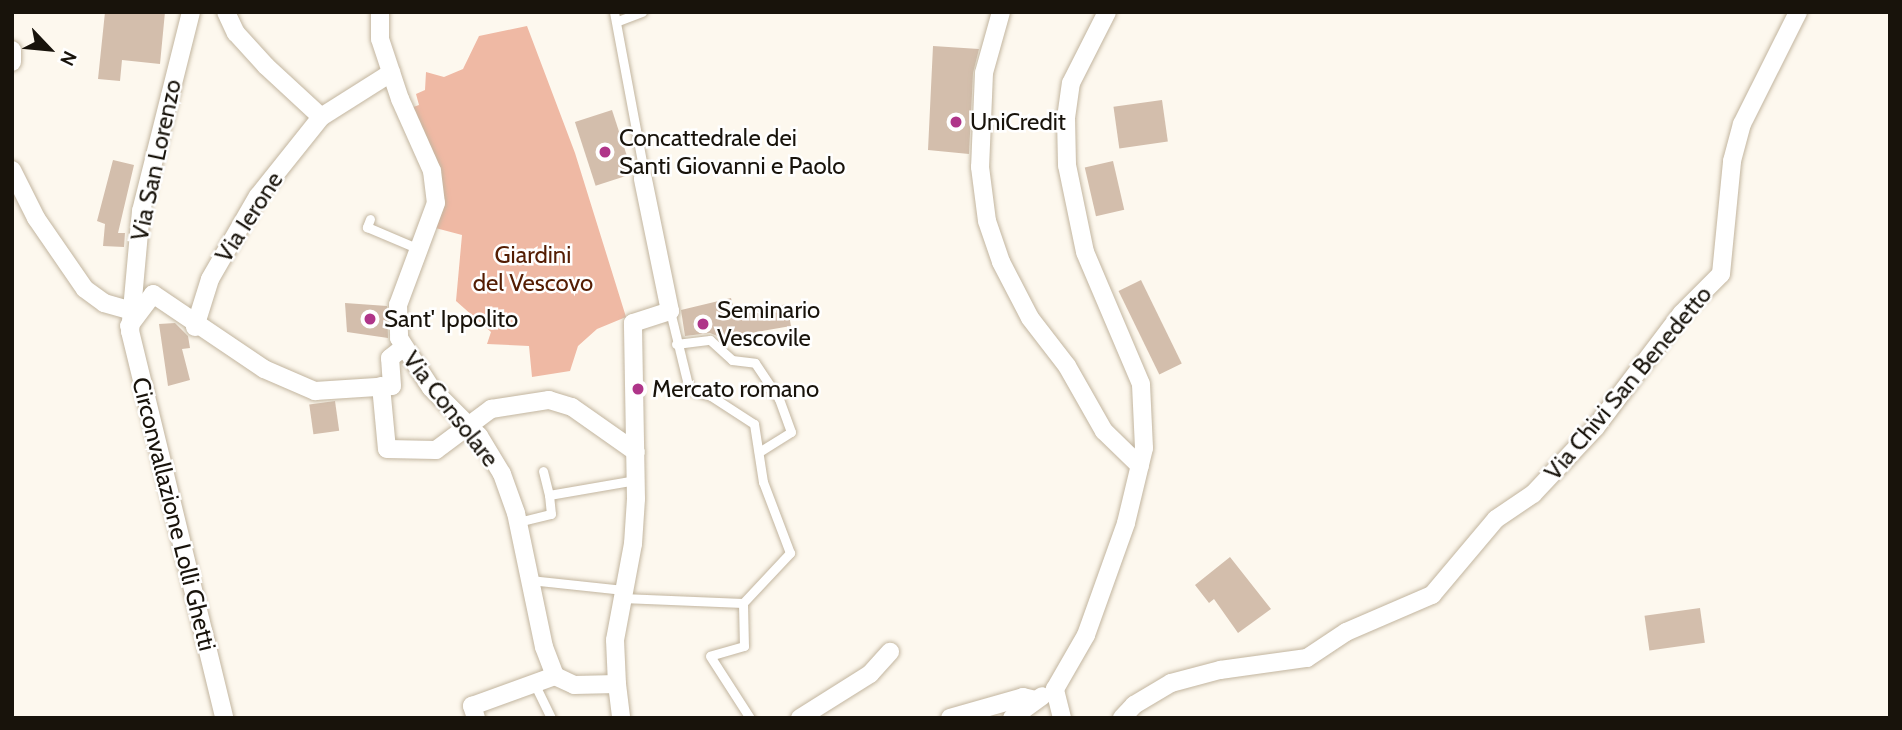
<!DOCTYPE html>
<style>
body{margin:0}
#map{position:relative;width:1902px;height:730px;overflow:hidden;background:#fdf8ee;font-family:Cabin,sans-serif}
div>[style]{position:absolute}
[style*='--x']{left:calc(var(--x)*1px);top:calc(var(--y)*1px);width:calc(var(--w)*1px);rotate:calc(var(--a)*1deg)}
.green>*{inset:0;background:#efb9a4}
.building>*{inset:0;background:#d3beac;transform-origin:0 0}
.roads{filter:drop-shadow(0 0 2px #c2b59f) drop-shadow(0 0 2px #c2b59f)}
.lane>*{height:9px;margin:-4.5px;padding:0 4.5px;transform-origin:4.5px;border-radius:4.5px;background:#fff}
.street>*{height:18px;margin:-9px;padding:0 9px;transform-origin:9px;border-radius:9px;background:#fff}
.dots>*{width:19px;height:19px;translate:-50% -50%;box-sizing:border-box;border:4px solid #fff;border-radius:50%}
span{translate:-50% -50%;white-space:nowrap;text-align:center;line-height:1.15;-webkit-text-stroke:5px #fff;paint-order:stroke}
.poi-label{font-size:24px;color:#18130b}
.left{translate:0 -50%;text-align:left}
.street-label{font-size:24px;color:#18130b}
.park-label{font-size:24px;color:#541d03}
.frame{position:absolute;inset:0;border:14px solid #18130b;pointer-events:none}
.north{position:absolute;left:14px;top:14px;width:70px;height:70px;-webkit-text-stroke:5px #fff;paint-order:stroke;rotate:116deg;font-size:19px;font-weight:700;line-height:28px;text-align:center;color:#18130b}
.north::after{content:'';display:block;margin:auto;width:24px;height:32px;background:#18130b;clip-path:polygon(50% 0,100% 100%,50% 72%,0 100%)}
</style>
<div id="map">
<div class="green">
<i style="clip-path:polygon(527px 26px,575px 153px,626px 317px,597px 329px,578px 346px,570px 371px,532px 377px,529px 346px,487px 344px,491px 332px,456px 301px,462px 235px,428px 226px,439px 210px,405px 110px,419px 105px,416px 94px,425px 90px,426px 72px,444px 77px,463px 69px,479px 36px)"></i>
</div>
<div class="building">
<i style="clip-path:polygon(105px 12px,165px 12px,160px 64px,122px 60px,120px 81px,98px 79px)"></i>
<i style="clip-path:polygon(933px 46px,979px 49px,973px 73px,969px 154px,928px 150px)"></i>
<i style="left:1162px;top:100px;width:42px;height:49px;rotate:82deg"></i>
<i style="left:612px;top:110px;width:67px;height:39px;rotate:72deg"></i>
<i style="clip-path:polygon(113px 160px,134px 165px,118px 233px,125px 233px,124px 247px,103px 246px,105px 224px,97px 221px)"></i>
<i style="left:1113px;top:161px;width:50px;height:29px;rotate:77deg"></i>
<i style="left:1141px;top:280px;width:93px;height:25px;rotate:64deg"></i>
<i style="clip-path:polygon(731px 298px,735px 315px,787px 304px,791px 326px,722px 338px,710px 333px,685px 336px,681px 310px)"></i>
<i style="clip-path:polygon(345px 303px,387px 306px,388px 338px,347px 332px)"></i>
<i style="clip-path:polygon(175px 323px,188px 336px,190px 348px,182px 349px,190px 380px,168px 386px,159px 324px)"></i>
<i style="left:335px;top:401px;width:30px;height:26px;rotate:82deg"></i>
<i style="clip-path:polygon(1230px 557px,1271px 609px,1238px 633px,1214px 599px,1209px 603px,1195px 585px)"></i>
<i style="left:1700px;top:608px;width:35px;height:56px;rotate:82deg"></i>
</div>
<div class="roads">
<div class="lane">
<i style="--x:614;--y:12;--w:158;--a:79.4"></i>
<i style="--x:618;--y:21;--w:26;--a:-21"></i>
<i style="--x:370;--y:219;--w:9;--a:111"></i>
<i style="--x:367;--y:227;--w:56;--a:22.9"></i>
<i style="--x:676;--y:344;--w:34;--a:-7"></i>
<i style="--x:710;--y:340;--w:30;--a:42"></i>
<i style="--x:732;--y:360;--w:23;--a:7"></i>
<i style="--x:755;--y:363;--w:43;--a:56.3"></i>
<i style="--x:779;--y:399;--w:35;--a:70"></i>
<i style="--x:791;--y:432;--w:38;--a:148"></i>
<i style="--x:543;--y:471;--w:25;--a:76"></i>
<i style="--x:518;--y:522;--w:34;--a:-14"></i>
<i style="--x:551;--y:514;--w:19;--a:-96"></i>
<i style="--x:549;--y:495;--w:88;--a:-9.8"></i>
<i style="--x:530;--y:580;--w:94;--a:6.1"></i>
<i style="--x:622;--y:598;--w:121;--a:2.4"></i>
<i style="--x:743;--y:603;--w:69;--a:-46.8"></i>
<i style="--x:790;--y:553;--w:76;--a:-110.8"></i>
<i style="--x:763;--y:482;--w:59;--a:-98.8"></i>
<i style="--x:754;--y:424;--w:51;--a:-146.9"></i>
<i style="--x:711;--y:396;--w:23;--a:-162"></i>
<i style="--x:689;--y:389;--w:80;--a:-103.7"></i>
<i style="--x:743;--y:603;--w:43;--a:88.7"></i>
<i style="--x:744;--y:646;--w:35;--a:164"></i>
<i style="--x:710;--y:656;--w:74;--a:57.2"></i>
<i style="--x:534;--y:683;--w:39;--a:64"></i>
</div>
<div class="street">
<i style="--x:191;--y:12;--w:205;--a:104.1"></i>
<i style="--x:141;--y:211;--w:121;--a:95.2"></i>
<i style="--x:130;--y:331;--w:398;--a:76.3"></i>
<i style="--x:226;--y:12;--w:23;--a:65"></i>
<i style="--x:236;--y:33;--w:45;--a:47.7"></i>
<i style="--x:266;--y:66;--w:75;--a:42.8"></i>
<i style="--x:380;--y:12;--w:27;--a:90"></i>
<i style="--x:380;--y:39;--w:63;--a:71.6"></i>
<i style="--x:400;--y:99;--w:79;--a:66"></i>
<i style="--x:432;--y:171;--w:32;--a:83"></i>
<i style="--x:436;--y:203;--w:109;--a:110.4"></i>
<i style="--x:398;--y:305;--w:33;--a:88"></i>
<i style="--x:399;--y:338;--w:59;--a:57.4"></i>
<i style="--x:431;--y:388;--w:68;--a:45"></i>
<i style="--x:479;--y:436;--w:44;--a:58.8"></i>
<i style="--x:502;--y:474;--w:41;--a:70.3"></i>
<i style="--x:516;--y:513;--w:137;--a:78.2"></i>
<i style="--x:544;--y:647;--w:31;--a:69"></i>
<i style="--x:555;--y:676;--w:21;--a:25"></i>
<i style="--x:574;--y:685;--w:43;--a:-1.3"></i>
<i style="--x:617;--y:684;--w:34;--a:83"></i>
<i style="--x:1001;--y:12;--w:63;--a:105.6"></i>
<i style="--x:984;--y:73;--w:94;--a:92.4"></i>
<i style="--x:980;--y:167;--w:54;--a:82.6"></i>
<i style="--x:987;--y:221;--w:43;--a:71.1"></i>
<i style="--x:1001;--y:262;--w:63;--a:62.6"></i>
<i style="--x:1030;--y:318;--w:61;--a:52.4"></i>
<i style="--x:1067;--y:366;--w:75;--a:60.4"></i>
<i style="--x:1104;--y:431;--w:50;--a:44.2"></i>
<i style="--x:12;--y:50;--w:12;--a:90"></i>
<i style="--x:12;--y:170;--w:54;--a:63.4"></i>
<i style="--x:36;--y:218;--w:86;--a:55.4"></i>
<i style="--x:85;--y:289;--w:24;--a:36"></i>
<i style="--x:104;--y:303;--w:26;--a:16"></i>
<i style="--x:129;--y:326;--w:40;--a:-53"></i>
<i style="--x:153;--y:294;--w:134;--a:34"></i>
<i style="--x:264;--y:369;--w:56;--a:23.3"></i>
<i style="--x:315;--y:391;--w:77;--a:-3.7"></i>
<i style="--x:392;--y:386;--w:28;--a:-94"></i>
<i style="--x:390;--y:358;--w:16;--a:-38"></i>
<i style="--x:195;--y:327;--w:50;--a:-72.6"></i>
<i style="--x:210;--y:279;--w:96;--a:-60"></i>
<i style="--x:258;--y:196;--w:101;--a:-51.4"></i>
<i style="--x:321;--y:117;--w:83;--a:-32.2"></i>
<i style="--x:381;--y:386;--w:63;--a:84.6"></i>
<i style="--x:387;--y:449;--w:49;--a:1.2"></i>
<i style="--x:436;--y:450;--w:69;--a:-36.7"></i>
<i style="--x:491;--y:409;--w:59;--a:-8.8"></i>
<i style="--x:549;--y:400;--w:24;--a:17"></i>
<i style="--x:572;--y:407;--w:78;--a:35.1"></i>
<i style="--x:617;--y:684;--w:44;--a:-92.6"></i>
<i style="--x:615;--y:640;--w:98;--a:-79.4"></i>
<i style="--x:633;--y:544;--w:45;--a:-86.2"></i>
<i style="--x:636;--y:499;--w:176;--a:-91"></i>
<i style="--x:633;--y:323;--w:39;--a:-18"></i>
<i style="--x:670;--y:311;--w:135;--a:-101.6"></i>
<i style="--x:476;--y:718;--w:13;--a:-108"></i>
<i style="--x:472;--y:706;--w:88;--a:-19.9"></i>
<i style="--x:800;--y:718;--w:83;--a:-32.2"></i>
<i style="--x:870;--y:674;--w:30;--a:-48"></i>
<i style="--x:950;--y:718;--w:76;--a:-16"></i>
<i style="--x:1023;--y:697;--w:13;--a:13"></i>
<i style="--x:1012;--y:718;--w:37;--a:-36"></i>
<i style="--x:1062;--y:718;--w:30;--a:-104"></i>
<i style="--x:1055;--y:689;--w:62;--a:-60.1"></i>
<i style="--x:1086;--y:635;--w:119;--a:-70.3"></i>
<i style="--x:1126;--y:523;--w:77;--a:-76.5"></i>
<i style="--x:1144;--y:448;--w:64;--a:-92.7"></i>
<i style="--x:1141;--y:384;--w:143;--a:-113"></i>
<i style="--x:1085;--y:252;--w:89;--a:-101.7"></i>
<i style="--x:1067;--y:165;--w:47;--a:-91.2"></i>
<i style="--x:1066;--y:118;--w:35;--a:-82"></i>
<i style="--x:1071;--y:83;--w:80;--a:-63.1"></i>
<i style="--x:1122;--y:718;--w:18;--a:-47"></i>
<i style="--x:1134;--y:705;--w:43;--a:-30.7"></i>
<i style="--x:1171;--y:683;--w:51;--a:-14.9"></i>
<i style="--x:1220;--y:670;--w:88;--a:-7.9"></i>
<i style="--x:1307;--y:658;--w:47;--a:-33.7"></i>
<i style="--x:1346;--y:632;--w:94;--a:-23.3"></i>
<i style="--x:1432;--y:595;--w:99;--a:-49.9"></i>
<i style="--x:1496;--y:519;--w:45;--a:-34"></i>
<i style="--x:1533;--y:494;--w:91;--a:-46.8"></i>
<i style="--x:1595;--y:428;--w:144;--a:-52.9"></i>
<i style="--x:1682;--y:313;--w:55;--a:-45"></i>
<i style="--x:1721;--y:274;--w:114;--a:-84.4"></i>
<i style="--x:1732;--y:161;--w:38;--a:-75"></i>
<i style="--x:1742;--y:124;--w:125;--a:-63.4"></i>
</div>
</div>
<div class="dots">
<i style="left:956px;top:122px;background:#af3589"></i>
<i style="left:605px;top:152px;background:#af3589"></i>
<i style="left:370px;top:319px;background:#af3589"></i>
<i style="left:703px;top:324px;background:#af3589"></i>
<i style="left:638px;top:389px;background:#af3589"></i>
</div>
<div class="poi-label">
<span class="left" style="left:970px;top:122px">UniCredit</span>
<span class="left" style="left:619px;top:152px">Concattedrale dei<br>Santi Giovanni e Paolo</span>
<span class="left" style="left:717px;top:324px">Seminario<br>Vescovile</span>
<span class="left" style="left:384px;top:319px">Sant' Ippolito</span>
<span class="left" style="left:652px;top:389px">Mercato romano</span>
</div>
<div class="street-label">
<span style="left:156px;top:160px;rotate:-78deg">Via San Lorenzo</span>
<span style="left:249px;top:217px;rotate:-57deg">Via Ierone</span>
<span style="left:1628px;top:383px;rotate:-50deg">Via Chivi San Benedetto</span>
<span style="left:451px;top:409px;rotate:52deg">Via Consolare</span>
<span style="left:174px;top:514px;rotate:76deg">Circonvallazione Lolli Ghetti</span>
</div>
<div class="park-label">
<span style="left:533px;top:269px">Giardini<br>del Vescovo</span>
</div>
<div class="frame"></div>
<div class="north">N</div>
</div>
